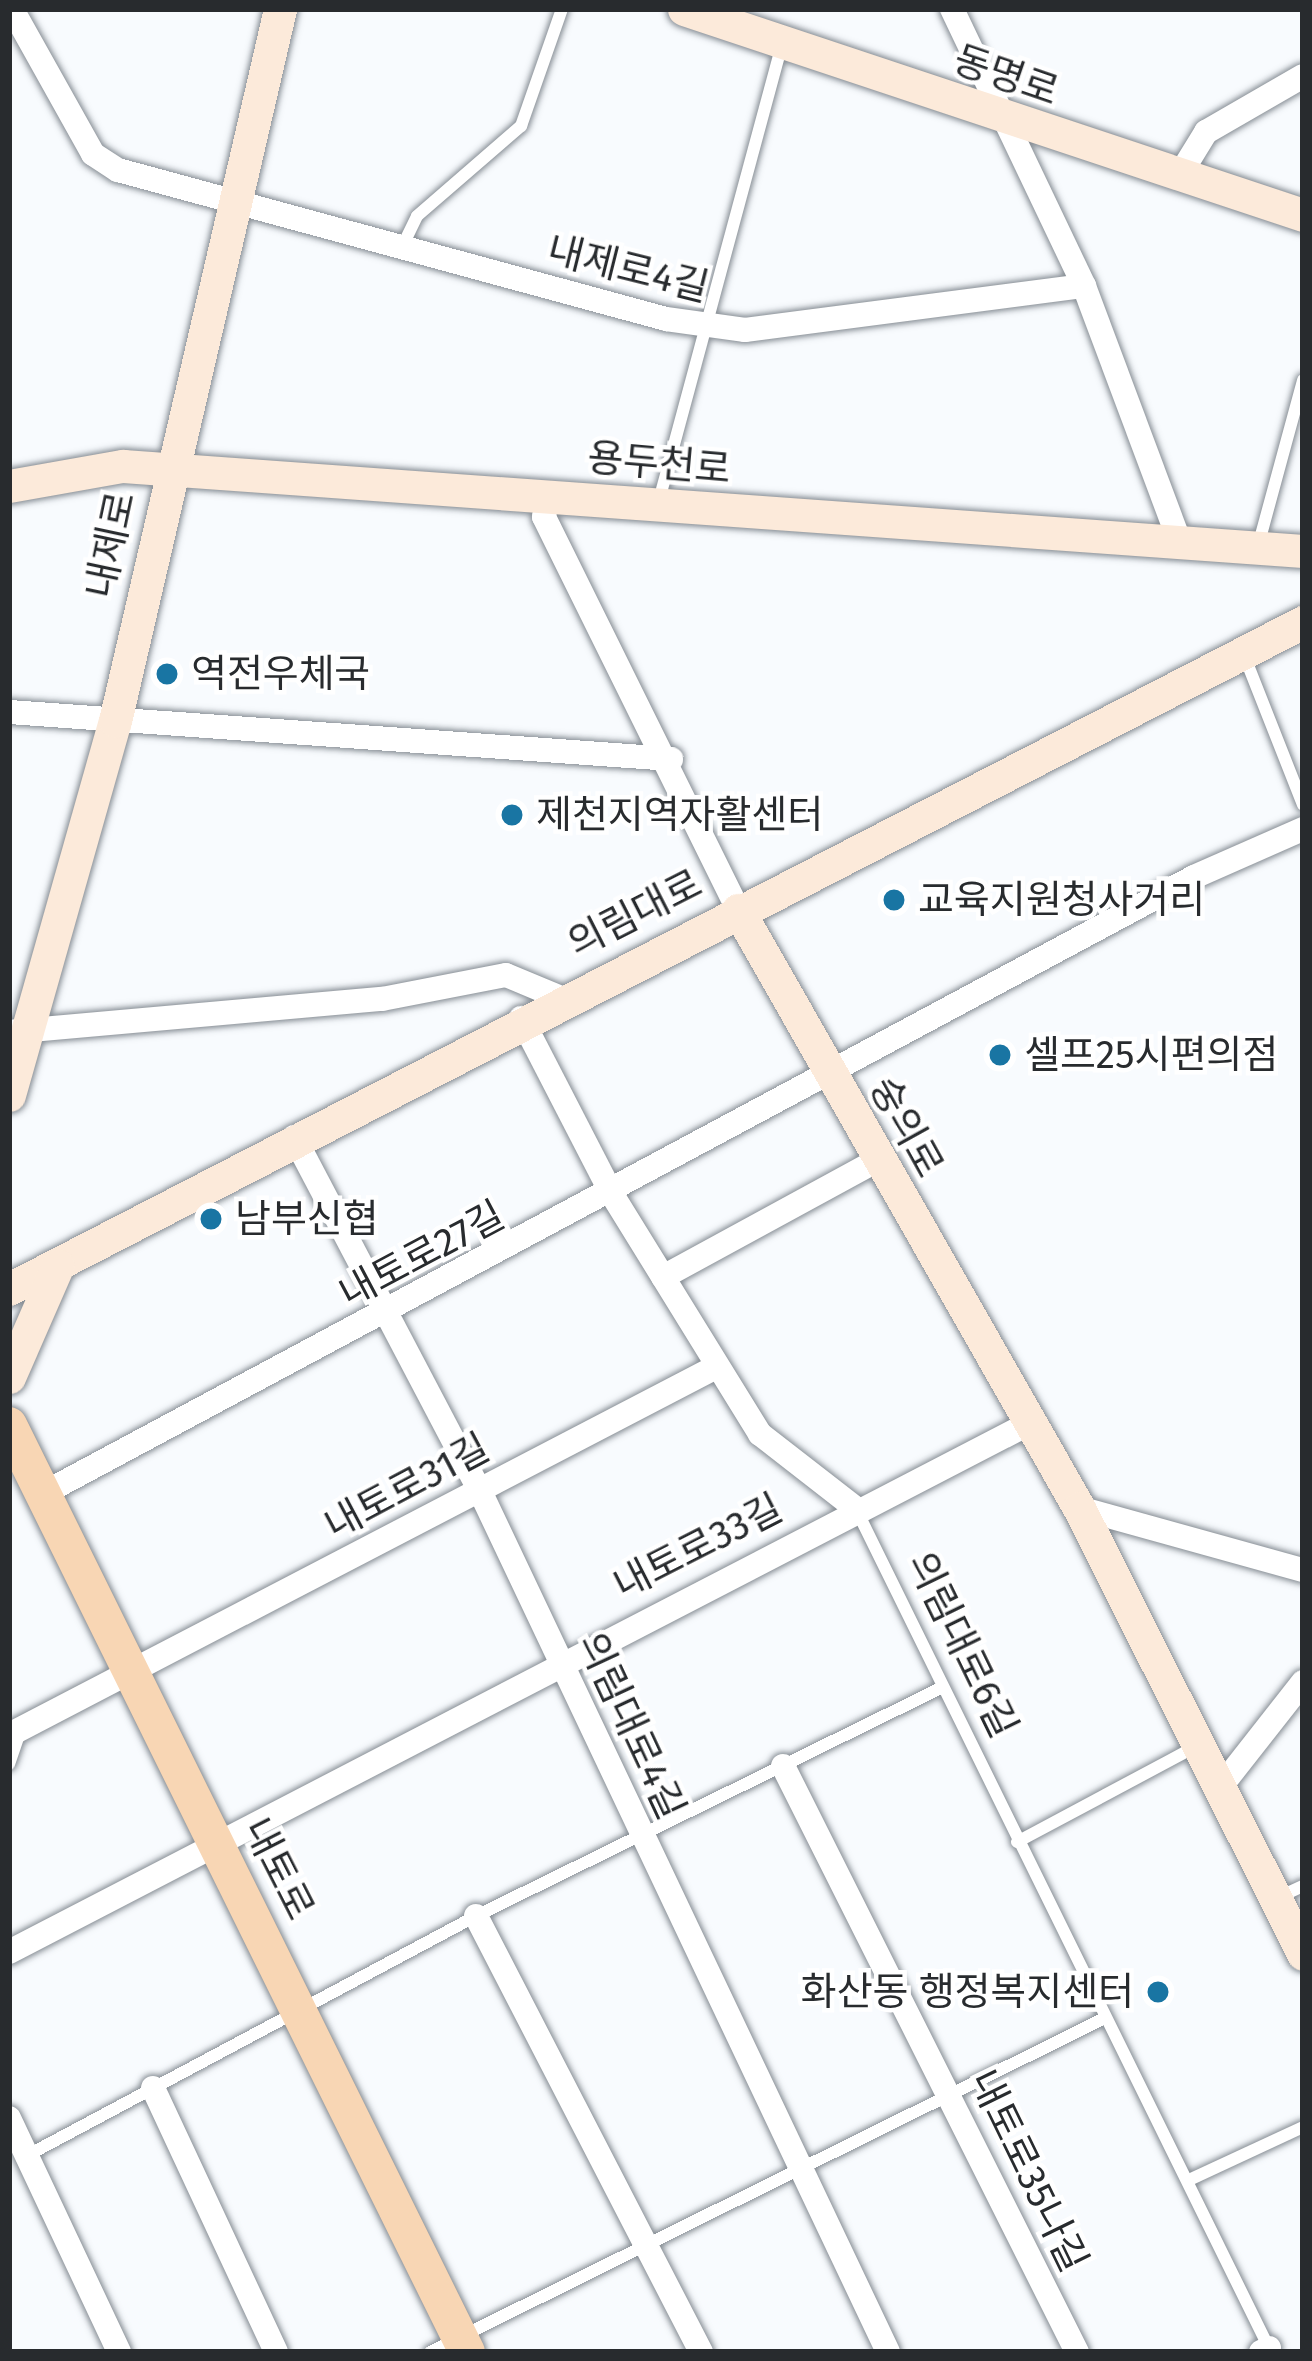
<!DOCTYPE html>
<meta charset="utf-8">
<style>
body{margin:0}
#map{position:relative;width:1312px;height:2361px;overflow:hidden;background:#f8fbfe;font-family:"Fira Sans","Noto Sans KR",sans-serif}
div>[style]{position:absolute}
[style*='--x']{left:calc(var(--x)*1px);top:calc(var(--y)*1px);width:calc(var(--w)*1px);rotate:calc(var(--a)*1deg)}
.roads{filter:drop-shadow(0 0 3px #868d94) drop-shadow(0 0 3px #868d94)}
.lane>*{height:12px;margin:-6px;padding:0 6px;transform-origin:6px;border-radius:6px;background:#fff}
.street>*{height:24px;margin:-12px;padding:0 12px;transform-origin:12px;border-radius:12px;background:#fff}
.secondary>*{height:33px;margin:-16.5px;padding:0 16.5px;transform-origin:16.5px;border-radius:16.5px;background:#fceada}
.primary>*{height:36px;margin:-18px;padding:0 18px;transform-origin:18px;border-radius:18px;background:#f8d6b4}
.dots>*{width:33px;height:33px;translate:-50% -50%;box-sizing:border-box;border:6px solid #fff;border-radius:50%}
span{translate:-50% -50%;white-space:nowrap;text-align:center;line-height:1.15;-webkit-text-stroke:9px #fff;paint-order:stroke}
.street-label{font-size:39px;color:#282b2e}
.poi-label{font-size:39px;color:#282b2e}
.left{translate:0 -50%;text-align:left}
.right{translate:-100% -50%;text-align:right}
.frame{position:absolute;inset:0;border:12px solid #282b2e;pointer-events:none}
</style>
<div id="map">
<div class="roads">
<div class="lane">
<i style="--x:402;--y:247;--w:34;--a:-64"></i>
<i style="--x:417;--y:216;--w:138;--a:-40.9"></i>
<i style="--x:521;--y:126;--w:124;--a:-70.7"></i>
<i style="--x:658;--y:504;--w:476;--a:-74.9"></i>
<i style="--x:1258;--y:546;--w:172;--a:-74.8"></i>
<i style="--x:1244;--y:655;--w:161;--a:68.5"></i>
<i style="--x:856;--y:1509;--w:940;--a:63.79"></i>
<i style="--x:9;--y:1764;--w:36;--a:-71"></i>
<i style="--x:1017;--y:1842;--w:204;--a:-28.1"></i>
<i style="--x:1277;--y:1898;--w:29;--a:-25"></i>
<i style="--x:28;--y:2155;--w:508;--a:-28.08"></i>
<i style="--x:476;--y:1916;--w:520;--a:-26.12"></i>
<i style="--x:1189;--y:2180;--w:126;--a:-24.9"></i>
<i style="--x:430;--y:2352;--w:751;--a:-26.33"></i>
</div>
<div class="street">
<i style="--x:12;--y:9;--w:166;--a:60.8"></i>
<i style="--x:93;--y:154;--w:30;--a:33"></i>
<i style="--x:118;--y:170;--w:568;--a:15.21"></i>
<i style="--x:666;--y:319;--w:80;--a:7.9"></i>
<i style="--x:745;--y:330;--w:342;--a:-7.4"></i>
<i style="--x:952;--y:9;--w:307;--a:64.5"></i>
<i style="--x:1084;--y:286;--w:274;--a:69.5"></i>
<i style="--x:1179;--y:176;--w:52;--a:-58.5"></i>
<i style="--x:1206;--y:132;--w:112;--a:-30"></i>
<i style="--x:547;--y:496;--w:21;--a:98"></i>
<i style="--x:544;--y:517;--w:438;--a:63.7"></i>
<i style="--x:9;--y:712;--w:664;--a:4.06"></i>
<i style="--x:521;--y:1018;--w:200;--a:62.7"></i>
<i style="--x:613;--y:1196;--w:280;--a:58.3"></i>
<i style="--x:760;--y:1434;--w:120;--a:37.9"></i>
<i style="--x:9;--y:1032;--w:374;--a:-5.1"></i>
<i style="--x:382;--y:999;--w:126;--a:-11"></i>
<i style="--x:506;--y:975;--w:60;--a:22.7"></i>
<i style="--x:294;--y:1137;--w:398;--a:62.3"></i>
<i style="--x:479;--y:1489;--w:955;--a:64.64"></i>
<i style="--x:663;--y:1277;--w:243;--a:-28.6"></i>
<i style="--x:46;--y:1492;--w:1302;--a:-28.18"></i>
<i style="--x:1194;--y:877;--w:119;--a:-23.8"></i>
<i style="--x:1079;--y:1508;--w:232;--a:15.5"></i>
<i style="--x:9;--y:1735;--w:797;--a:-27.5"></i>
<i style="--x:783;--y:1766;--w:656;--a:63.36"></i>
<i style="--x:1219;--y:1789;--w:136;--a:-51.9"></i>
<i style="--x:476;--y:1916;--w:491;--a:62.7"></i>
<i style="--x:9;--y:1952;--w:1143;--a:-27.39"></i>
<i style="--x:153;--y:2088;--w:291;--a:65"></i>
<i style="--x:9;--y:2118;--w:259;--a:64.8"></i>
<i style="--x:1261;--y:2352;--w:9;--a:-27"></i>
</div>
<div class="secondary">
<i style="--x:684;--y:9;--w:652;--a:18.41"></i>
<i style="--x:9;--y:486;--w:116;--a:-10"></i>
<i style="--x:123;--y:466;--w:1183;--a:4.12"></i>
<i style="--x:738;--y:910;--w:688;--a:60.31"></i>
<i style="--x:1079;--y:1508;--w:499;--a:63.3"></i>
<i style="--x:9;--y:1095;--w:389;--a:-74.2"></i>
<i style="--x:115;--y:721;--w:731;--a:-76.95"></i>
<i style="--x:9;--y:1289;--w:1456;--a:-27.27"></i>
<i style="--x:9;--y:1377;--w:122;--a:-66.4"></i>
</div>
<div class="primary">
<i style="--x:9;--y:1425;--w:1034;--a:63.71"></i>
</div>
</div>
<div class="dots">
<i style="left:167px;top:674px;background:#1975a3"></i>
<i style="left:512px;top:815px;background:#1975a3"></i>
<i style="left:894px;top:900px;background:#1975a3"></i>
<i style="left:1000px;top:1055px;background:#1975a3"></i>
<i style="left:211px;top:1219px;background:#1975a3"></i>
<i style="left:1158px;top:1992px;background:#1975a3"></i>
</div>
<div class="street-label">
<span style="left:1006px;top:76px;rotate:19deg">동명로</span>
<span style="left:628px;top:269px;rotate:14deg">내제로4길</span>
<span style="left:659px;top:464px;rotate:5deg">용두천로</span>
<span style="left:111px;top:545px;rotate:-78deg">내제로</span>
<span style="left:635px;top:914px;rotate:-27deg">의림대로</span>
<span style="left:906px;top:1127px;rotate:61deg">숭의로</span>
<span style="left:422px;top:1255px;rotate:-28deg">내토로27길</span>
<span style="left:407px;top:1487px;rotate:-28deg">내토로31길</span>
<span style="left:698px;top:1547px;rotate:-27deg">내토로33길</span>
<span style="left:962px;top:1645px;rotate:64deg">의림대로6길</span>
<span style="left:631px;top:1726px;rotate:65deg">의림대로4길</span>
<span style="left:278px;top:1869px;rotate:63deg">내토로</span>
<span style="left:1028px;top:2171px;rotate:64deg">내토로35나길</span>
</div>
<div class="poi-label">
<span class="left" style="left:191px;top:674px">역전우체국</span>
<span class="left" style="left:536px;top:815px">제천지역자활센터</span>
<span class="left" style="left:918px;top:900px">교육지원청사거리</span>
<span class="left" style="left:1024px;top:1055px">셀프25시편의점</span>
<span class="left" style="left:235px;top:1219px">남부신협</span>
<span class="right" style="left:1134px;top:1992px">화산동 행정복지센터</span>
</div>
<div class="frame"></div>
</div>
